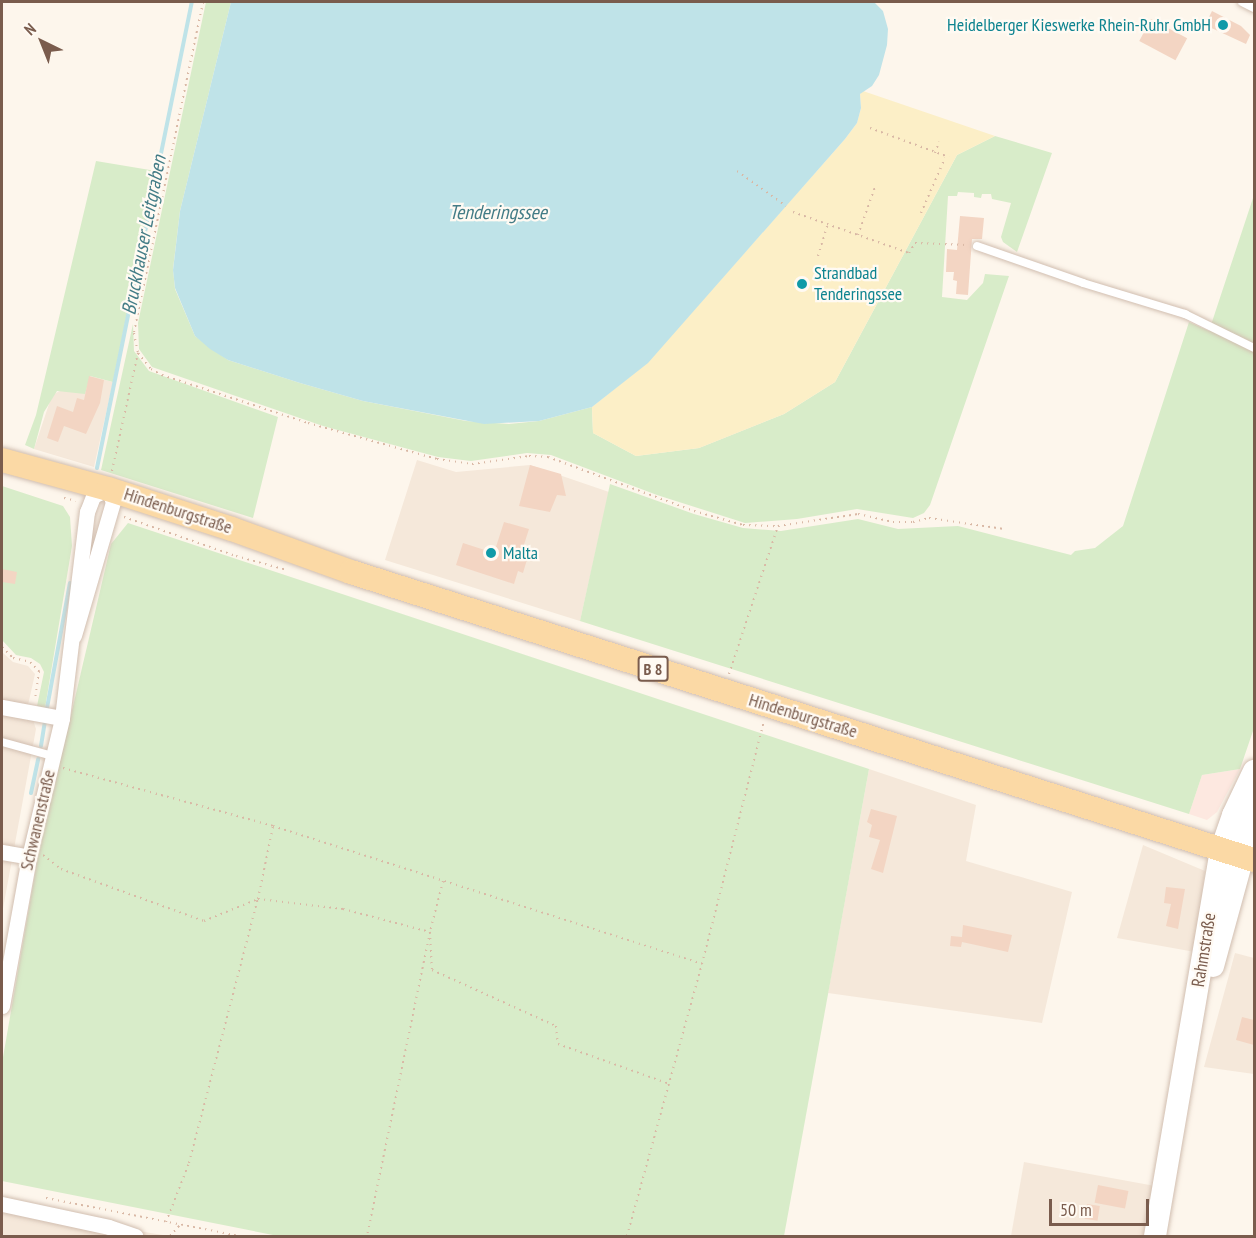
<!DOCTYPE html>
<meta charset="utf-8">
<style>
body{margin:0}
#map{position:relative;width:1256px;height:1238px;overflow:hidden;background:#fdf6ec;font-family:"PT Sans Narrow",sans-serif}
div>[style]{position:absolute}
[style*='--x']{left:calc(var(--x)*1px);top:calc(var(--y)*1px);width:calc(var(--w)*1px);rotate:calc(var(--a)*1deg)}
.residential>*{inset:0;background:#f5e8da}
.commercial>*{inset:0;background:#fde8e0}
.green>*{inset:0;background:#d8ecc9}
.sand>*{inset:0;background:#fcefc7}
.water>*{inset:0;background:#bfe3e8}
.stream>*{height:4px;margin:-2px;padding:0 2px;transform-origin:2px;border-radius:2px;background:#bfe3e8}
.building>*{inset:0;background:#f3d5c3;transform-origin:0 0}
.path>*{height:2px;margin-top:-1px;transform-origin:0;background:repeating-linear-gradient(90deg,#d9b8a5 0 1.5px,transparent 0 6px)}
.roads{filter:drop-shadow(0 0 2px #d1beb0) drop-shadow(0 0 2px #d1beb0)}
.lane>*{height:8px;margin:-4px;padding:0 4px;transform-origin:4px;border-radius:4px;background:#fff}
.street>*{height:15px;margin:-7.5px;padding:0 7.5px;transform-origin:7.5px;border-radius:7.5px;background:#fff}
.secondary>*{height:22px;margin:-11px;padding:0 11px;transform-origin:11px;border-radius:11px;background:#fff}
.primary>*{height:24px;margin:-12px;padding:0 12px;transform-origin:12px;border-radius:12px;background:#fbd9a5}
.dots>*{width:16px;height:16px;translate:-50% -50%;box-sizing:border-box;border:3px solid #fffaf3;border-radius:50%}
span{translate:-50% -50%;white-space:nowrap;text-align:center;line-height:1.15;-webkit-text-stroke:4.5px #fffaf3;paint-order:stroke}
.shield-label span{padding:2px 4px;background:#fffaf3;border:2px solid;border-radius:4px;-webkit-text-stroke-width:0}
.shield-label{font-size:16px;color:#7a5c4d;font-weight:700}
.culture-label{font-size:18px;color:#0d838f}
.right{translate:-100% -50%;text-align:right}
.left{translate:0 -50%;text-align:left}
.street-label{font-size:18px;color:#7a5c4d}
.water-label{font-size:20px;color:#437c86;font-style:italic}
.frame{position:absolute;inset:0;border:3px solid #7a5c4d;pointer-events:none}
.north{position:absolute;left:12px;top:12px;width:60px;height:60px;-webkit-text-stroke:4px #fffaf3;paint-order:stroke;rotate:317deg;font-size:16px;font-weight:700;line-height:24px;text-align:center;color:#7a5c4d}
.north::after{content:'';display:block;margin:auto;width:21px;height:27px;background:#7a5c4d;clip-path:polygon(50% 0,100% 100%,50% 72%,0 100%)}
.scale{position:absolute;left:1049px;top:1199px;width:100px;height:27px;box-sizing:border-box;border:3px solid #7a5c4d;border-top:0;padding-left:8px;font-size:18px;line-height:21px;white-space:nowrap;color:#7a5c4d;-webkit-text-stroke:4px #fffaf3;paint-order:stroke}
</style>
<div id="map">
<div class="residential">
<i style="clip-path:polygon(89px 376px,113px 382px,94px 467px,34px 449px,52px 395px)"></i>
<i style="clip-path:polygon(417px 460px,456px 472px,530px 465px,609px 492px,580px 621px,385px 560px)"></i>
<i style="clip-path:polygon(2px 652px,13px 662px,28px 666px,35px 674px,28px 705px,36px 729px,2px 914px)"></i>
<i style="clip-path:polygon(869px 769px,976px 805px,966px 861px,1072px 892px,1042px 1023px,828px 993px)"></i>
<i style="clip-path:polygon(1143px 845px,1205px 871px,1195px 952px,1117px 938px)"></i>
<i style="clip-path:polygon(1235px 953px,1254px 958px,1254px 1074px,1204px 1067px)"></i>
<i style="clip-path:polygon(1024px 1162px,1155px 1186px,1147px 1236px,1011px 1236px)"></i>
<i style="clip-path:polygon(2px 1209px,169px 1236px,2px 1236px)"></i>
</div>
<div class="commercial">
<i style="clip-path:polygon(1240px 769px,1217px 812px,1207px 820px,1189px 814px,1202px 775px)"></i>
</div>
<div class="green">
<i style="clip-path:polygon(206px 2px,231px 2px,180px 211px,173px 269px,175px 289px,195px 336px,228px 360px,300px 383px,363px 401px,466px 421px,509px 424px,539px 421px,592px 407px,593px 433px,636px 456px,699px 448px,784px 414px,835px 382px,957px 155px,995px 136px,1052px 153px,1017px 252px,1003px 242px,1001px 237px,1011px 203px,992px 199px,991px 194px,982px 194px,981px 198px,974px 197px,974px 193px,958px 192px,957px 196px,948px 196px,942px 297px,967px 300px,983px 283px,985px 274px,1009px 276px,930px 505px,924px 513px,913px 518px,857px 509px,797px 519px,745px 523px,657px 495px,551px 455px,527px 453px,471px 461px,438px 457px,323px 426px,152px 367px,139px 349px,138px 323px)"></i>
<i style="clip-path:polygon(96px 161px,156px 171px,113px 382px,90px 376px,85px 394px,57px 391px,44px 412px,34px 449px,25px 445px,36px 415px)"></i>
<i style="clip-path:polygon(1254px 195px,1254px 728px,1240px 769px,1202px 775px,1189px 814px,580px 621px,610px 484px,694px 514px,743px 528px,781px 531px,858px 519px,898px 529px,958px 526px,1071px 555px,1075px 551px,1095px 548px,1123px 526px,1189px 322px,1209px 331px)"></i>
<i style="clip-path:polygon(133px 324px,134px 351px,149px 371px,278px 417px,253px 518px,101px 470px)"></i>
<i style="clip-path:polygon(2px 486px,63px 506px,70px 517px,72px 546px,45px 708px,37px 706px,44px 672px,40px 664px,31px 658px,16px 655px,2px 640px)"></i>
<i style="clip-path:polygon(128px 523px,869px 769px,784px 1236px,278px 1236px,2px 1181px,2px 1063px,38px 856px,111px 544px)"></i>
</div>
<div class="sand">
<i style="clip-path:polygon(863px 91px,995px 136px,957px 155px,835px 382px,784px 414px,699px 448px,636px 456px,593px 433px,592px 407px,648px 362px,845px 139px,857px 123px,861px 108px,860px 94px)"></i>
</div>
<div class="water">
<i style="clip-path:polygon(231px 2px,874px 2px,883px 11px,888px 29px,887px 45px,879px 75px,872px 86px,860px 94px,861px 108px,857px 123px,845px 139px,648px 363px,592px 407px,539px 421px,484px 424px,363px 401px,300px 383px,228px 360px,210px 349px,195px 336px,175px 288px,173px 270px,180px 211px)"></i>
</div>
<div class="stream">
<i style="--x:97;--y:468;--w:476;--a:-78.5"></i>
<i style="--x:47;--y:708;--w:127;--a:-79.6"></i>
<i style="--x:41;--y:746;--w:26;--a:-81"></i>
<i style="--x:31;--y:793;--w:35;--a:-78"></i>
</div>
<div class="building">
<i style="clip-path:polygon(1212px 11px,1241px 26px,1250px 35px,1246px 44px,1205px 25px)"></i>
<i style="left:1151px;top:19px;width:41px;height:25px;rotate:28deg"></i>
<i style="clip-path:polygon(960px 216px,984px 218px,982px 239px,972px 239px,968px 295px,956px 294px,957px 281px,953px 280px,954px 272px,946px 272px,947px 249px,957px 250px)"></i>
<i style="clip-path:polygon(89px 376px,104px 380px,100px 403px,86px 434px,64px 426px,58px 442px,47px 438px,57px 406px,73px 412px,77px 398px,84px 400px)"></i>
<i style="clip-path:polygon(530px 465px,561px 474px,566px 496px,557px 495px,550px 512px,519px 506px)"></i>
<i style="clip-path:polygon(504px 522px,529px 529px,521px 554px,528px 556px,523px 573px,518px 571px,514px 584px,456px 565px,463px 543px,494px 553px)"></i>
<i style="clip-path:polygon(2px 569px,17px 572px,15px 584px,2px 582px)"></i>
<i style="clip-path:polygon(871px 809px,897px 816px,883px 873px,871px 869px,880px 840px,869px 837px,872px 825px,867px 822px)"></i>
<i style="clip-path:polygon(1166px 887px,1185px 889px,1178px 929px,1166px 926px,1171px 904px,1164px 903px)"></i>
<i style="clip-path:polygon(963px 925px,1012px 935px,1008px 952px,962px 942px,961px 947px,950px 946px,951px 936px,962px 937px)"></i>
<i style="clip-path:polygon(1242px 1017px,1254px 1020px,1254px 1045px,1236px 1040px)"></i>
<i style="left:1098px;top:1185px;width:31px;height:18px;rotate:11deg"></i>
<i style="left:1087px;top:1204px;width:13px;height:15px;rotate:9deg"></i>
</div>
<div class="path">
<i style="--x:203;--y:2;--w:338;--a:101.8"></i>
<i style="--x:134;--y:333;--w:20;--a:79"></i>
<i style="--x:138;--y:353;--w:21;--a:51"></i>
<i style="--x:151;--y:369;--w:13;--a:29"></i>
<i style="--x:162;--y:375;--w:154;--a:18.2"></i>
<i style="--x:308;--y:423;--w:134;--a:15.6"></i>
<i style="--x:437;--y:459;--w:35;--a:8"></i>
<i style="--x:472;--y:464;--w:58;--a:-8"></i>
<i style="--x:529;--y:456;--w:19;--a:3"></i>
<i style="--x:548;--y:457;--w:156;--a:20.3"></i>
<i style="--x:694;--y:511;--w:51;--a:15.9"></i>
<i style="--x:743;--y:525;--w:35;--a:2"></i>
<i style="--x:778;--y:526;--w:81;--a:-8.5"></i>
<i style="--x:858;--y:514;--w:36;--a:13"></i>
<i style="--x:893;--y:522;--w:20;--a:0"></i>
<i style="--x:913;--y:522;--w:16;--a:-14"></i>
<i style="--x:929;--y:518;--w:76;--a:8.3"></i>
<i style="--x:870;--y:128;--w:84;--a:20.2"></i>
<i style="--x:935;--y:153;--w:12;--a:-70"></i>
<i style="--x:737;--y:171;--w:60;--a:35.5"></i>
<i style="--x:793;--y:212;--w:123;--a:19.5"></i>
<i style="--x:909;--y:253;--w:12;--a:-59"></i>
<i style="--x:915;--y:243;--w:51;--a:2.2"></i>
<i style="--x:921;--y:213;--w:60;--a:-66.4"></i>
<i style="--x:858;--y:235;--w:51;--a:-70.5"></i>
<i style="--x:818;--y:256;--w:34;--a:-73"></i>
<i style="--x:112;--y:471;--w:121;--a:-77.6"></i>
<i style="--x:64;--y:498;--w:12;--a:14"></i>
<i style="--x:124;--y:517;--w:119;--a:19.2"></i>
<i style="--x:236;--y:556;--w:53;--a:15.4"></i>
<i style="--x:2;--y:647;--w:16;--a:45"></i>
<i style="--x:13;--y:658;--w:17;--a:13"></i>
<i style="--x:30;--y:662;--w:13;--a:45"></i>
<i style="--x:39;--y:671;--w:28;--a:98"></i>
<i style="--x:729;--y:674;--w:156;--a:-71.7"></i>
<i style="--x:63;--y:768;--w:218;--a:15.4"></i>
<i style="--x:273;--y:826;--w:451;--a:17.8"></i>
<i style="--x:702;--y:964;--w:248;--a:-75.7"></i>
<i style="--x:43;--y:855;--w:23;--a:38"></i>
<i style="--x:61;--y:869;--w:152;--a:20"></i>
<i style="--x:204;--y:921;--w:58;--a:-22.2"></i>
<i style="--x:258;--y:899;--w:86;--a:6.7"></i>
<i style="--x:343;--y:909;--w:90;--a:14.8"></i>
<i style="--x:430;--y:932;--w:310;--a:101.7"></i>
<i style="--x:443;--y:881;--w:53;--a:104.3"></i>
<i style="--x:430;--y:932;--w:38;--a:87"></i>
<i style="--x:432;--y:970;--w:136;--a:24.3"></i>
<i style="--x:556;--y:1026;--w:18;--a:84"></i>
<i style="--x:558;--y:1044;--w:119;--a:19.7"></i>
<i style="--x:46;--y:1198;--w:198;--a:11.1"></i>
<i style="--x:166;--y:1222;--w:63;--a:-68.7"></i>
<i style="--x:189;--y:1163;--w:273;--a:-75.4"></i>
<i style="--x:258;--y:899;--w:75;--a:-78.4"></i>
<i style="--x:170;--y:1236;--w:15;--a:-48"></i>
<i style="--x:627;--y:1236;--w:282;--a:-74.6"></i>
</div>
<div class="roads">
<div class="lane">
<i style="--x:1242;--y:2;--w:13;--a:27"></i>
<i style="--x:977;--y:246;--w:112;--a:19.2"></i>
<i style="--x:1083;--y:283;--w:107;--a:16.9"></i>
<i style="--x:1185;--y:314;--w:77;--a:26.2"></i>
<i style="--x:2;--y:742;--w:53;--a:15.4"></i>
</div>
<div class="street">
<i style="--x:2;--y:707;--w:61;--a:10.4"></i>
<i style="--x:2;--y:852;--w:27;--a:10"></i>
<i style="--x:2;--y:1006;--w:151;--a:-79.7"></i>
<i style="--x:29;--y:857;--w:143;--a:-76.6"></i>
<i style="--x:62;--y:718;--w:208;--a:-83.1"></i>
<i style="--x:87;--y:512;--w:17;--a:-69"></i>
<i style="--x:93;--y:496;--w:17;--a:-25"></i>
<i style="--x:108;--y:489;--w:14;--a:69"></i>
<i style="--x:113;--y:502;--w:139;--a:106.3"></i>
<i style="--x:2;--y:1204;--w:109;--a:12.1"></i>
<i style="--x:109;--y:1227;--w:28;--a:19"></i>
</div>
<div class="secondary">
<i style="--x:1213;--y:966;--w:114;--a:-74.7"></i>
<i style="--x:1243;--y:856;--w:65;--a:-80.2"></i>
<i style="--x:1155;--y:1236;--w:392;--a:-80.3"></i>
<i style="--x:1221;--y:850;--w:37;--a:-71"></i>
<i style="--x:1233;--y:815;--w:49;--a:-64.5"></i>
</div>
<div class="primary">
<i style="--x:2;--y:460;--w:110;--a:15.3"></i>
<i style="--x:108;--y:489;--w:130;--a:17.9"></i>
<i style="--x:232;--y:529;--w:127;--a:19.9"></i>
<i style="--x:351;--y:572;--w:948;--a:17.69"></i>
</div>
</div>
<div class="dots">
<i style="left:1223px;top:25px;background:#0f9aa8"></i>
<i style="left:802px;top:284px;background:#0f9aa8"></i>
<i style="left:491px;top:553px;background:#0f9aa8"></i>
</div>
<div class="shield-label">
<span style="left:653px;top:669px">B 8</span>
</div>
<div class="culture-label">
<span class="right" style="left:1211px;top:25px">Heidelberger Kieswerke Rhein-Ruhr GmbH</span>
<span class="left" style="left:814px;top:284px">Strandbad<br>Tenderingssee</span>
<span class="left" style="left:503px;top:553px">Malta</span>
</div>
<div class="street-label">
<span style="left:178px;top:511px;rotate:18deg">Hindenburgstraße</span>
<span style="left:803px;top:716px;rotate:17deg">Hindenburgstraße</span>
<span style="left:38px;top:820px;rotate:-77deg">Schwanenstraße</span>
<span style="left:1204px;top:950px;rotate:-81deg">Rahmstraße</span>
</div>
<div class="water-label">
<span style="left:498px;top:212px">Tenderingssee</span>
<span style="left:144px;top:235px;rotate:-79deg">Bruckhauser Leitgraben</span>
</div>
<div class="frame"></div>
<div class="north">N</div>
<div class="scale">50 m</div>
</div>
